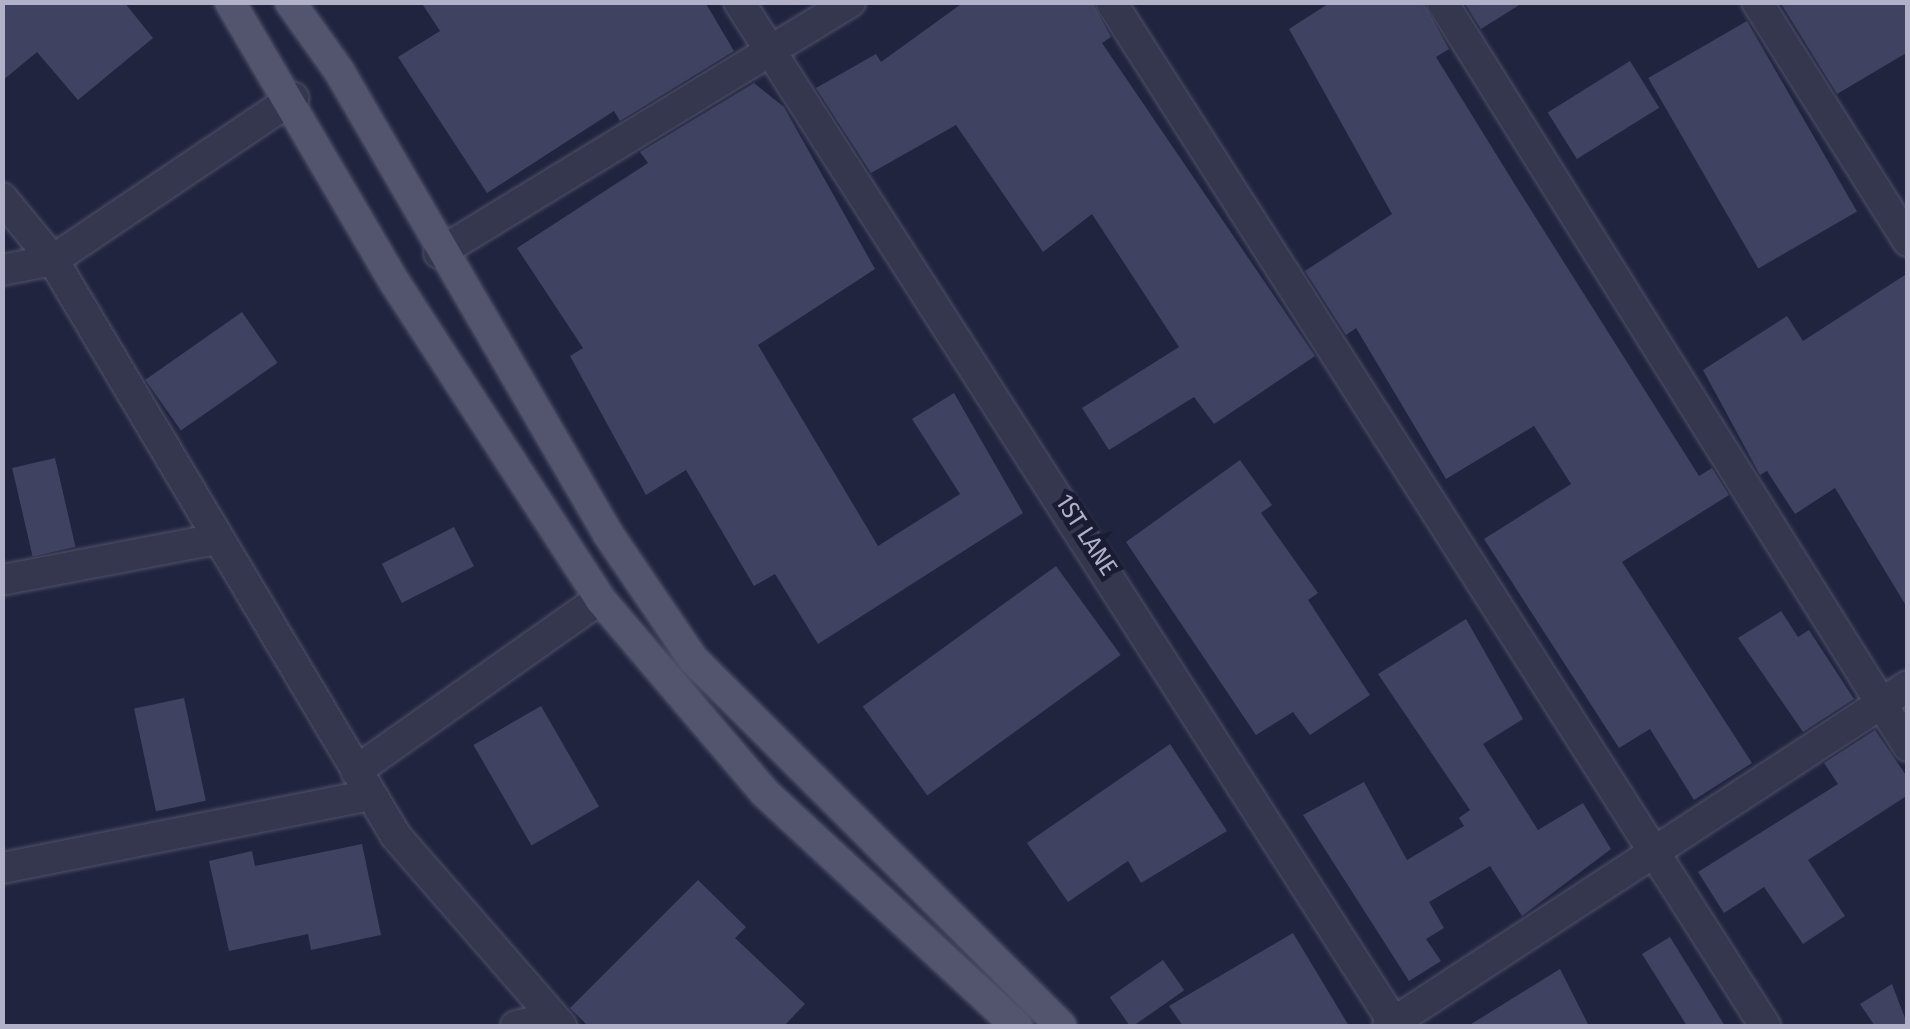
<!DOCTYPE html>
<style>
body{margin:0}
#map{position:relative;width:1910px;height:1029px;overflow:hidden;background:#21243f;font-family:"Fira Sans Condensed",sans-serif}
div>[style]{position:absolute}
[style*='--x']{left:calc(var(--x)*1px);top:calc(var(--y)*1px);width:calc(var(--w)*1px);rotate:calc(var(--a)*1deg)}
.building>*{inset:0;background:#3f4261;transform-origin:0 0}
.roads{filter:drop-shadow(0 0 2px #505269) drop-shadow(0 0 2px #505269)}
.street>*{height:30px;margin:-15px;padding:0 15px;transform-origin:15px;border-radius:15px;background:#35374f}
.primary>*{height:30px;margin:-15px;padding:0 15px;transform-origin:15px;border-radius:15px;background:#53556f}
span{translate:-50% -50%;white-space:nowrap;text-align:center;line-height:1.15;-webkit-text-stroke:9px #1a1c33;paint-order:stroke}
.street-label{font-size:25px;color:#b1b2ca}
.frame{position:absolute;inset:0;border:5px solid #b1b2ca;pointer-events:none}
</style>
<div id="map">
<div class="building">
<i style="clip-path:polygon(2px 2px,124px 2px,153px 38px,78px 100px,37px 52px,2px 81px)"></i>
<i style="clip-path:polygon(421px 2px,705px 2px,734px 51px,620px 121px,614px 111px,487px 193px,398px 57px,440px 31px)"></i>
<i style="clip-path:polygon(964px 2px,1092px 2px,1111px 37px,1102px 43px,1315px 356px,1214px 424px,1194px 397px,1109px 450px,1082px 408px,1179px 347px,1092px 214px,1043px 252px,956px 125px,871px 173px,816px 88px,876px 54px,881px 62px)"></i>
<i style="clip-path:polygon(1331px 2px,1423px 2px,1449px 49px,1436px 57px,1517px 188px,1699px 476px,1712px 468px,1729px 495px,1622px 562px,1752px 763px,1694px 800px,1650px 729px,1619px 748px,1484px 539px,1571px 484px,1534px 426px,1446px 479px,1356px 328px,1346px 335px,1305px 271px,1392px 214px,1289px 29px)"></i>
<i style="clip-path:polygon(1464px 2px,1524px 2px,1481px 29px)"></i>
<i style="clip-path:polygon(1780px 2px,1908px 2px,1908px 52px,1837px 94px)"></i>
<i style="left:1747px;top:21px;width:220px;height:114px;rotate:60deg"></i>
<i style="left:1630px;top:61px;width:55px;height:97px;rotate:58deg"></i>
<i style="clip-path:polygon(754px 83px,784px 107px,875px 269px,758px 345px,878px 546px,960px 494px,912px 419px,954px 393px,1023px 513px,818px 644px,775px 574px,754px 586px,686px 470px,646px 495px,570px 356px,583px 348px,517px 248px,648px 163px,640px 152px)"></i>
<i style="clip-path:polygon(1908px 273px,1908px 609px,1835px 488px,1795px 514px,1767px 471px,1760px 475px,1703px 370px,1787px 316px,1803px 341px)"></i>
<i style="left:242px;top:312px;width:62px;height:118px;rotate:55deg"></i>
<i style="left:55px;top:458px;width:91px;height:44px;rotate:77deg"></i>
<i style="clip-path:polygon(1240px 460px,1272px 505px,1261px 513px,1318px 593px,1308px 600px,1370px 695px,1310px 735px,1293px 712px,1256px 735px,1126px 542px)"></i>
<i style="left:454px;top:527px;width:44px;height:81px;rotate:63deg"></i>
<i style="left:1056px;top:566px;width:110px;height:239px;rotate:54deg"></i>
<i style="clip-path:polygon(1781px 611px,1798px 637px,1809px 630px,1854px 699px,1803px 732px,1738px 638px)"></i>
<i style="clip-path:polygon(1466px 619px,1523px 719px,1483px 744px,1538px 830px,1583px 803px,1611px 849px,1522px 916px,1490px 866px,1429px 902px,1444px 928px,1426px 939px,1441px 961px,1409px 981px,1303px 815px,1364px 782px,1407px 860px,1464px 826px,1459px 818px,1470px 810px,1378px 674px)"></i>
<i style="left:184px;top:698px;width:105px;height:51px;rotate:78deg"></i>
<i style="left:541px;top:706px;width:116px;height:78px;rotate:60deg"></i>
<i style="clip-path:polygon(1875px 730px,1908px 778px,1908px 795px,1808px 860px,1845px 916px,1803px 944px,1764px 887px,1724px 913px,1698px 872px,1838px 784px,1824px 763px)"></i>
<i style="clip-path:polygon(1170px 744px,1227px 831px,1141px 883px,1128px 861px,1068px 902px,1027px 843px)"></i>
<i style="clip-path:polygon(362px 844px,381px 935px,311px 950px,308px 934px,229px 951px,209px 861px,252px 851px,255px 866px)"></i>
<i style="clip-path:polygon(698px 880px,746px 927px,735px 938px,805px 1004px,784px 1026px,588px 1026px,570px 1008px)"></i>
<i style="clip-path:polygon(1293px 933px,1349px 1026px,1183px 1026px,1169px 1006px)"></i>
<i style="clip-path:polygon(1670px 937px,1725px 1026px,1687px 1026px,1642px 954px)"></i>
<i style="left:1163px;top:960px;width:37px;height:65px;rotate:55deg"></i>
<i style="clip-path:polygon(1560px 969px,1589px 1026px,1468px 1026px)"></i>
<i style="clip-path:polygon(1892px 984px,1908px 1026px,1875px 1026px,1860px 1004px)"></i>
</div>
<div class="roads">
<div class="street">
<i style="--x:739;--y:2;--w:1217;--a:57.32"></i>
<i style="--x:1111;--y:2;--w:1215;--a:57.43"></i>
<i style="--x:1442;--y:2;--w:878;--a:57.94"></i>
<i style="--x:1757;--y:2;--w:283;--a:57.7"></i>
<i style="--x:2;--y:198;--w:80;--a:50.6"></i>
<i style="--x:53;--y:260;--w:670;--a:59.23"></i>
<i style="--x:396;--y:836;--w:252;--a:49"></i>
<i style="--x:439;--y:253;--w:482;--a:-31.4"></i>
<i style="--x:2;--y:270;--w:52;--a:-11.1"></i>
<i style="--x:53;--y:260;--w:290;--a:-34"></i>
<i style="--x:2;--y:580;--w:218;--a:-10.8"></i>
<i style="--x:356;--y:771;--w:299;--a:-35.2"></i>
<i style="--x:2;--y:868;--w:376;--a:-11.2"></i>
<i style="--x:516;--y:1026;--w:36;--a:-13"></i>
<i style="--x:1388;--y:1026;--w:621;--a:-33.18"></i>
</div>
<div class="primary">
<i style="--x:230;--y:2;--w:326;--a:59.6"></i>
<i style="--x:395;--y:283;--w:377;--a:57"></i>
<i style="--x:600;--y:599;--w:253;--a:49.6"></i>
<i style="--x:764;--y:792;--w:345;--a:42.8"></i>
<i style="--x:290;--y:2;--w:85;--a:54.6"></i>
<i style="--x:339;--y:71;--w:535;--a:59.84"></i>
<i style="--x:608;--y:534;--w:151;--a:55.8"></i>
<i style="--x:693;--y:659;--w:520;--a:44.92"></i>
</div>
</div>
<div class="street-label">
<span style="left:1086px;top:535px;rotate:57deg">1ST LANE</span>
</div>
<div class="frame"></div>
</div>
